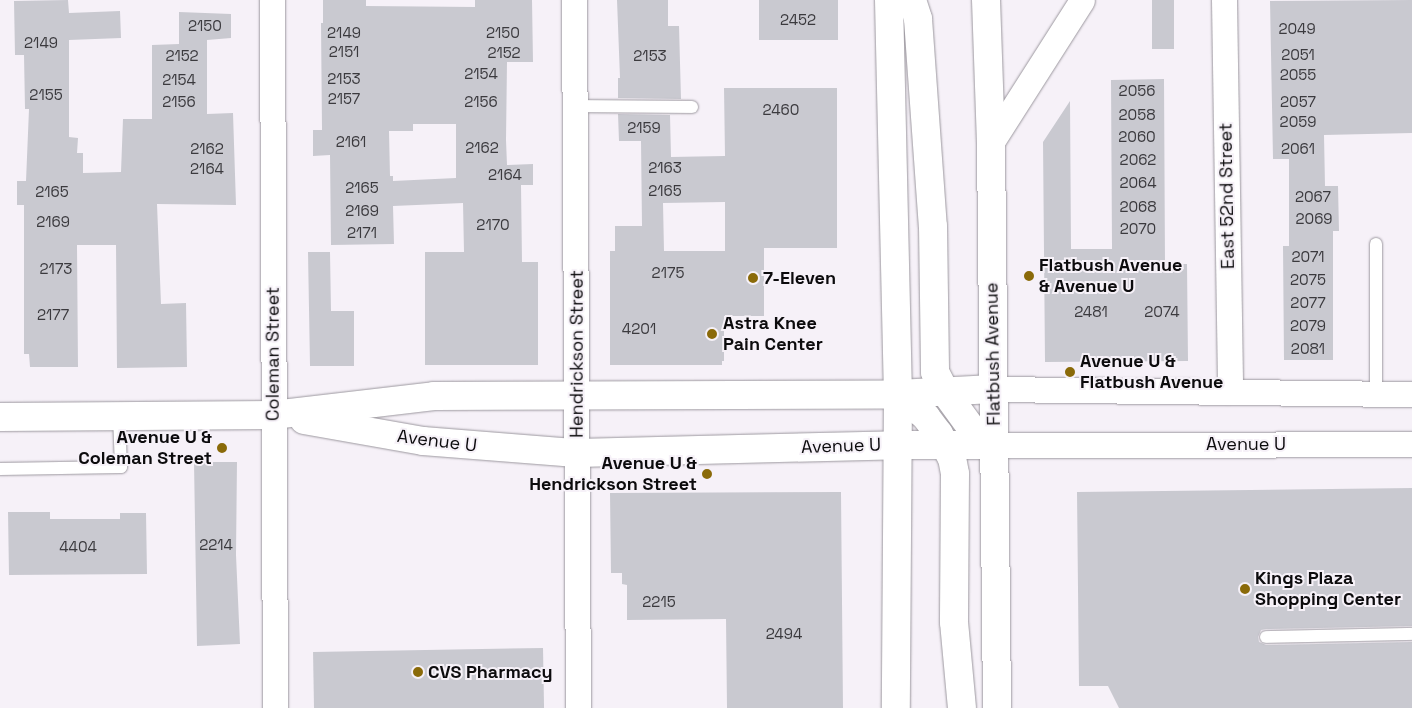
<!DOCTYPE html>
<style>
body{margin:0}
#map{position:relative;width:1412px;height:708px;overflow:hidden;background:#f6f1f8;font-family:"Space Grotesk",sans-serif}
div>[style]{position:absolute}
[style*='--x']{left:calc(var(--x)*1px);top:calc(var(--y)*1px);width:calc(var(--w)*1px);rotate:calc(var(--a)*1deg)}
.building>*{inset:0;background:#c9c9d0;transform-origin:0 0}
.roads{filter:drop-shadow(0 0 1px #9c989f) drop-shadow(0 0 1px #9c989f)}
.lane>*{height:12px;margin:-6px;padding:0 6px;transform-origin:6px;border-radius:6px;background:#fff}
.street>*{height:25px;margin:-12.5px;padding:0 12.5px;transform-origin:12.5px;border-radius:12.5px;background:#fff}
.secondary>*{height:28px;margin:-14px;padding:0 14px;transform-origin:14px;border-radius:14px;background:#fff}
.primary>*{height:28px;margin:-14px;padding:0 14px;transform-origin:14px;border-radius:14px;background:#fff}
.dots>*{width:14px;height:14px;translate:-50% -50%;box-sizing:border-box;border:2px solid #f6f1f8;border-radius:50%}
span{translate:-50% -50%;white-space:nowrap;text-align:center;line-height:1.15;-webkit-text-stroke:4px #f6f1f8;paint-order:stroke}
.number-label{font-size:15px;color:#3b3a3e}
.number-label span{-webkit-text-stroke-width:0}
.street-label{font-size:18px;color:#0c0b0d}
.poi-label{font-size:18px;color:#0c0b0d;font-weight:700}
.left{translate:0 -50%;text-align:left}
.right{translate:-100% -50%;text-align:right}
</style>
<div id="map">
<div class="building">
<i style="clip-path:polygon(68px 0,69px 13px,120px 11px,121px 38px,69px 40px,69px 137px,78px 138px,77px 153px,83px 153px,83px 173px,121px 172px,123px 119px,152px 119px,152px 45px,179px 44px,179px 12px,231px 14px,231px 38px,207px 40px,207px 114px,233px 113px,236px 205px,157px 204px,161px 304px,186px 303px,187px 367px,117px 368px,116px 245px,77px 245px,78px 367px,30px 367px,29px 354px,24px 354px,24px 205px,17px 205px,17px 181px,26px 181px,29px 109px,25px 109px,24px 55px,15px 55px,14px 1px)"></i>
<i style="clip-path:polygon(evenodd,323px 0,366px 0,366px 6px,475px 7px,475px 0,532px 0,533px 62px,507px 62px,506px 140px,507px 165px,533px 164px,533px 185px,521px 185px,522px 262px,538px 262px,538px 365px,425px 365px,425px 252px,464px 252px,463px 203px,393px 206px,394px 244px,331px 245px,330px 155px,313px 156px,313px 130px,322px 130px,321px 23px,323px 23px,323px 0,413px 124px,456px 124px,456px 178px,393px 181px,393px 176px,390px 176px,389px 131px,413px 131px,413px 124px)"></i>
<i style="clip-path:polygon(617px 0,668px 0,668px 26px,679px 26px,681px 99px,618px 98px,618px 78px,620px 78px)"></i>
<i style="left:759px;top:0;width:79px;height:40px"></i>
<i style="left:1152px;top:0;width:22px;height:49px"></i>
<i style="clip-path:polygon(1412px 0,1412px 133px,1324px 135px,1325px 186px,1338px 186px,1339px 231px,1333px 231px,1333px 360px,1284px 360px,1283px 246px,1289px 246px,1289px 159px,1273px 159px,1270px 1px)"></i>
<i style="clip-path:polygon(1164px 79px,1165px 264px,1187px 264px,1188px 361px,1045px 362px,1043px 142px,1070px 101px,1071px 249px,1112px 249px,1111px 80px)"></i>
<i style="clip-path:polygon(evenodd,724px 88px,837px 88px,837px 248px,764px 248px,764px 316px,724px 316px,724px 361px,722px 361px,722px 365px,610px 365px,610px 251px,615px 251px,615px 226px,642px 226px,641px 141px,619px 141px,618px 114px,670px 115px,671px 157px,725px 156px,724px 88px,725px 202px,725px 251px,664px 251px,663px 203px,725px 202px)"></i>
<i style="clip-path:polygon(308px 252px,330px 252px,331px 311px,354px 311px,354px 366px,310px 366px)"></i>
<i style="clip-path:polygon(194px 462px,237px 462px,236px 555px,240px 644px,197px 646px)"></i>
<i style="clip-path:polygon(1412px 488px,1412px 626px,1266px 629px,1261px 630px,1258px 637px,1259px 642px,1266px 645px,1412px 642px,1412px 708px,1119px 708px,1108px 686px,1079px 686px,1077px 492px)"></i>
<i style="clip-path:polygon(841px 492px,843px 708px,727px 708px,726px 619px,627px 620px,627px 585px,622px 584px,622px 573px,611px 573px,610px 493px)"></i>
<i style="clip-path:polygon(8px 512px,50px 512px,50px 519px,120px 519px,120px 513px,146px 513px,147px 574px,9px 575px)"></i>
<i style="left:543px;top:648px;width:60px;height:230px;rotate:89deg"></i>
</div>
<div class="roads">
<div class="lane">
<i style="--x:575;--y:106;--w:117;--a:0.5"></i>
<i style="--x:1376;--y:244;--w:149;--a:90"></i>
<i style="--x:0;--y:469;--w:121;--a:-0.9"></i>
<i style="--x:121;--y:467;--w:51;--a:-92.2"></i>
<i style="--x:1266;--y:637;--w:146;--a:-1.2"></i>
</div>
<div class="street">
<i style="--x:272;--y:0;--w:708;--a:89.76"></i>
<i style="--x:574;--y:0;--w:708;--a:89.68"></i>
<i style="--x:1224;--y:0;--w:392;--a:89.1"></i>
<i style="--x:991;--y:143;--w:169;--a:-57.5"></i>
<i style="--x:993;--y:389;--w:419;--a:0.7"></i>
<i style="--x:994;--y:445;--w:418;--a:-0.1"></i>
</div>
<div class="secondary">
<i style="--x:0;--y:417;--w:273;--a:-0.4"></i>
<i style="--x:273;--y:415;--w:162;--a:-6.7"></i>
<i style="--x:434;--y:396;--w:464;--a:-0.2"></i>
<i style="--x:898;--y:394;--w:95;--a:-3"></i>
<i style="--x:304;--y:420;--w:121;--a:10"></i>
<i style="--x:423;--y:441;--w:154;--a:4.5"></i>
<i style="--x:577;--y:453;--w:321;--a:-1.4"></i>
<i style="--x:898;--y:445;--w:96;--a:0"></i>
</div>
<div class="primary">
<i style="--x:889;--y:0;--w:394;--a:88.7"></i>
<i style="--x:898;--y:394;--w:314;--a:90.4"></i>
<i style="--x:912;--y:0;--w:20;--a:72"></i>
<i style="--x:918;--y:19;--w:208;--a:85.9"></i>
<i style="--x:933;--y:226;--w:146;--a:89.2"></i>
<i style="--x:935;--y:372;--w:22;--a:63"></i>
<i style="--x:945;--y:392;--w:46;--a:53.9"></i>
<i style="--x:972;--y:429;--w:27;--a:36"></i>
<i style="--x:986;--y:0;--w:143;--a:88"></i>
<i style="--x:991;--y:143;--w:565;--a:89.39"></i>
<i style="--x:898;--y:394;--w:36;--a:39"></i>
<i style="--x:926;--y:417;--w:21;--a:53"></i>
<i style="--x:939;--y:434;--w:27;--a:62"></i>
<i style="--x:952;--y:458;--w:16;--a:79"></i>
<i style="--x:955;--y:474;--w:148;--a:90.4"></i>
<i style="--x:954;--y:622;--w:86;--a:84.7"></i>
</div>
</div>
<div class="dots">
<i style="left:1029px;top:276px;background:#8a6a09"></i>
<i style="left:753px;top:278px;background:#8a6a09"></i>
<i style="left:712px;top:334px;background:#8a6a09"></i>
<i style="left:1070px;top:372px;background:#8a6a09"></i>
<i style="left:222px;top:448px;background:#8a6a09"></i>
<i style="left:707px;top:474px;background:#8a6a09"></i>
<i style="left:1245px;top:589px;background:#8a6a09"></i>
<i style="left:418px;top:672px;background:#8a6a09"></i>
</div>
<div class="number-label">
<span style="left:798px;top:20px">2452</span>
<span style="left:205px;top:26px">2150</span>
<span style="left:1297px;top:29px">2049</span>
<span style="left:344px;top:33px">2149</span>
<span style="left:503px;top:33px">2150</span>
<span style="left:41px;top:43px">2149</span>
<span style="left:344px;top:52px">2151</span>
<span style="left:504px;top:53px">2152</span>
<span style="left:1298px;top:55px">2051</span>
<span style="left:182px;top:56px">2152</span>
<span style="left:650px;top:56px">2153</span>
<span style="left:481px;top:74px">2154</span>
<span style="left:1298px;top:75px">2055</span>
<span style="left:344px;top:79px">2153</span>
<span style="left:179px;top:80px">2154</span>
<span style="left:1137px;top:91px">2056</span>
<span style="left:46px;top:95px">2155</span>
<span style="left:344px;top:99px">2157</span>
<span style="left:179px;top:102px">2156</span>
<span style="left:481px;top:102px">2156</span>
<span style="left:1298px;top:102px">2057</span>
<span style="left:781px;top:110px">2460</span>
<span style="left:1137px;top:115px">2058</span>
<span style="left:1298px;top:122px">2059</span>
<span style="left:644px;top:128px">2159</span>
<span style="left:1137px;top:137px">2060</span>
<span style="left:351px;top:142px">2161</span>
<span style="left:482px;top:148px">2162</span>
<span style="left:207px;top:149px">2162</span>
<span style="left:1298px;top:149px">2061</span>
<span style="left:1138px;top:160px">2062</span>
<span style="left:665px;top:168px">2163</span>
<span style="left:207px;top:169px">2164</span>
<span style="left:505px;top:175px">2164</span>
<span style="left:1138px;top:183px">2064</span>
<span style="left:362px;top:188px">2165</span>
<span style="left:665px;top:191px">2165</span>
<span style="left:52px;top:192px">2165</span>
<span style="left:1313px;top:197px">2067</span>
<span style="left:1138px;top:207px">2068</span>
<span style="left:362px;top:211px">2169</span>
<span style="left:1314px;top:219px">2069</span>
<span style="left:53px;top:222px">2169</span>
<span style="left:493px;top:225px">2170</span>
<span style="left:1138px;top:229px">2070</span>
<span style="left:362px;top:233px">2171</span>
<span style="left:1308px;top:257px">2071</span>
<span style="left:56px;top:269px">2173</span>
<span style="left:668px;top:273px">2175</span>
<span style="left:1308px;top:280px">2075</span>
<span style="left:1308px;top:303px">2077</span>
<span style="left:1091px;top:312px">2481</span>
<span style="left:1162px;top:312px">2074</span>
<span style="left:53px;top:315px">2177</span>
<span style="left:1308px;top:326px">2079</span>
<span style="left:639px;top:329px">4201</span>
<span style="left:1308px;top:349px">2081</span>
<span style="left:216px;top:545px">2214</span>
<span style="left:78px;top:547px">4404</span>
<span style="left:659px;top:602px">2215</span>
<span style="left:784px;top:634px">2494</span>
</div>
<div class="street-label">
<span style="left:1227px;top:196px;rotate:-91deg">East 52nd Street</span>
<span style="left:273px;top:354px;rotate:-90deg">Coleman Street</span>
<span style="left:577px;top:354px;rotate:-90deg">Hendrickson Street</span>
<span style="left:993px;top:354px;rotate:-91deg">Flatbush Avenue</span>
<span style="left:437px;top:441px;rotate:7deg">Avenue U</span>
<span style="left:1246px;top:444px">Avenue U</span>
<span style="left:841px;top:446px;rotate:-2deg">Avenue U</span>
</div>
<div class="poi-label">
<span class="left" style="left:1039px;top:276px">Flatbush Avenue<br>&amp; Avenue U</span>
<span class="left" style="left:763px;top:278px">7-Eleven</span>
<span class="left" style="left:723px;top:334px">Astra Knee<br>Pain Center</span>
<span class="left" style="left:1080px;top:372px">Avenue U &amp;<br>Flatbush Avenue</span>
<span class="right" style="left:212px;top:448px">Avenue U &amp;<br>Coleman Street</span>
<span class="right" style="left:697px;top:474px">Avenue U &amp;<br>Hendrickson Street</span>
<span class="left" style="left:1255px;top:589px">Kings Plaza<br>Shopping Center</span>
<span class="left" style="left:428px;top:672px">CVS Pharmacy</span>
</div>
</div>
